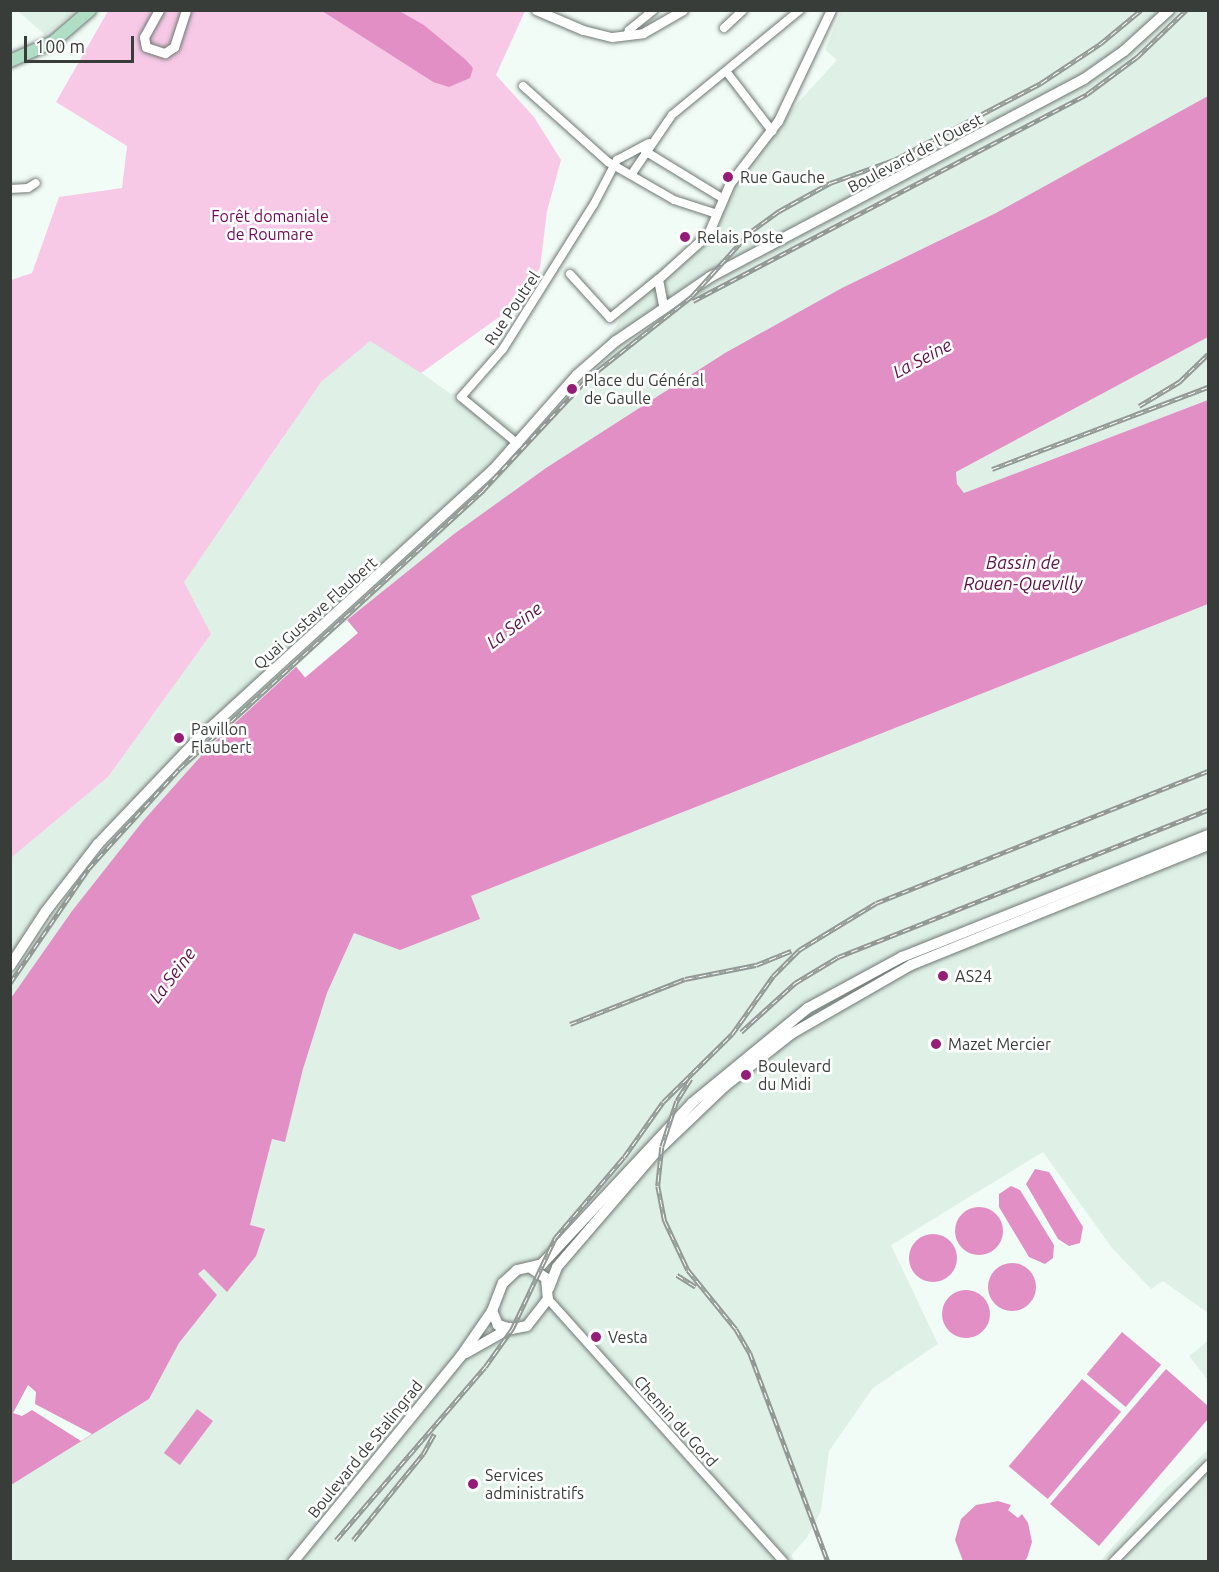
<!DOCTYPE html>
<meta charset="utf-8">
<style>
body{margin:0}
#map{position:relative;width:1219px;height:1572px;overflow:hidden;background:#f2fcf7;font-family:Ubuntu,sans-serif}
div>[style]{position:absolute}
[style*='--x']{left:calc(var(--x)*1px);top:calc(var(--y)*1px);width:calc(var(--w)*1px);rotate:calc(var(--a)*1deg)}
.built>*{inset:0;background:#dff1e7}
.green>*{inset:0;background:#f8c9e7}
.water>*{inset:0;background:#e28fc5;transform-origin:0 0}
.round{border-radius:50%}
.pier>*{inset:0;background:#f2fcf7;transform-origin:0 0}
.roads{filter:drop-shadow(0 0 2px #6f7873) drop-shadow(0 0 2px #6f7873)}
.minor>*{height:8px;margin:-4px;padding:0 4px;transform-origin:4px;border-radius:4px;background:#fff}
.tertiary>*{height:9px;margin:-4.5px;padding:0 4.5px;transform-origin:4.5px;border-radius:4.5px;background:#fff}
.secondary>*{height:10px;margin:-5px;padding:0 5px;transform-origin:5px;border-radius:5px;background:#fff}
.primary>*{height:12px;margin:-6px;padding:0 6px;transform-origin:6px;border-radius:6px;background:#afddc6}
.rail>*{height:4.5px;margin-top:-2.25px;transform-origin:0;background:repeating-linear-gradient(90deg,#fff 0 7px,#929995 0 14px);box-sizing:border-box;border-block:2px solid #929995}
.dots>*{width:16px;height:16px;translate:-50% -50%;box-sizing:border-box;border:3px solid #fff;border-radius:50%}
span{translate:-50% -50%;white-space:nowrap;text-align:center;line-height:1.15;-webkit-text-stroke:5px #fff;paint-order:stroke}
.street-label{font-size:16px;color:#393d3a}
.poi-label{font-size:16px;color:#393d3a}
.left{translate:0 -50%;text-align:left}
.park-label{font-size:16px;color:#6f0957}
.water-label{font-size:18px;color:#5b1248;font-style:italic}
.frame{position:absolute;inset:0;border:12px solid #393d3a;pointer-events:none}
.scale{position:absolute;left:24px;top:36px;width:110px;height:27px;box-sizing:border-box;border:3px solid #393d3a;border-top:0;padding-left:8px;font-size:18px;line-height:21px;white-space:nowrap;color:#393d3a;-webkit-text-stroke:4px #fff;paint-order:stroke}
</style>
<div id="map">
<div class="built">
<i style="clip-path:polygon(18px 11px,75px 11px,45px 35px)"></i>
<i style="clip-path:polygon(841px 11px,1208px 11px,1208px 120px,11px 1002px,11px 858px,108px 777px,176px 682px,206px 626px,179px 586px,283px 438px,289px 404px,367px 334px,451px 394px,464px 392px,521px 433px,594px 359px,648px 277px,699px 239px,711px 224px,725px 182px,837px 60px,825px 50px)"></i>
<i style="clip-path:polygon(1208px 337px,1208px 400px,964px 493px,957px 484px,956px 472px)"></i>
<i style="clip-path:polygon(1208px 604px,1208px 1313px,1163px 1281px,1151px 1289px,1112px 1248px,1043px 1152px,891px 1245px,938px 1344px,873px 1388px,829px 1451px,821px 1511px,808px 1536px,791px 1556px,796px 1561px,11px 1562px,11px 1485px,149px 1399px,179px 1343px,217px 1295px,198px 1275px,250px 1226px,272px 1139px,285px 1141px,303px 1069px,327px 993px,354px 933px,479px 918px,471px 896px)"></i>
<i style="clip-path:polygon(1208px 1341px,1208px 1380px,1189px 1356px)"></i>
<i style="clip-path:polygon(1208px 1450px,1208px 1561px,1099px 1562px,1166px 1488px)"></i>
</div>
<div class="green">
<i style="clip-path:polygon(108px 11px,322px 11px,433px 82px,473px 68px,424px 25px,398px 11px,525px 11px,496px 75px,534px 117px,561px 160px,547px 211px,540px 268px,509px 310px,421px 373px,370px 341px,321px 382px,184px 582px,211px 634px,108px 777px,11px 858px,11px 280px,32px 273px,59px 197px,122px 188px,127px 146px,56px 102px)"></i>
</div>
<div class="water">
<i style="clip-path:polygon(322px 11px,401px 12px,424px 25px,466px 60px,473px 68px,470px 78px,449px 87px,433px 82px)"></i>
<i style="clip-path:polygon(1208px 96px,1208px 337px,956px 472px,957px 484px,964px 493px,1208px 400px,1208px 604px,471px 896px,480px 919px,400px 950px,354px 933px,327px 993px,303px 1069px,285px 1142px,272px 1139px,250px 1225px,265px 1229px,256px 1256px,227px 1292px,204px 1269px,198px 1274px,217px 1295px,179px 1343px,149px 1399px,11px 1485px,11px 998px,72px 911px,143px 821px,210px 746px,347px 620px,454px 534px,546px 468px,725px 353px,842px 288px,996px 213px)"></i>
<i style="clip-path:polygon(1035px 1169px,1049px 1172px,1083px 1227px,1080px 1243px,1069px 1246px,1058px 1239px,1026px 1184px)"></i>
<i style="clip-path:polygon(1011px 1186px,1020px 1190px,1054px 1245px,1053px 1258px,1045px 1264px,1029px 1257px,999px 1207px,999px 1194px)"></i>
<i class="round" style="left:955px;top:1207px;width:48px;height:48px"></i>
<i class="round" style="left:909px;top:1234px;width:48px;height:48px"></i>
<i class="round" style="left:988px;top:1263px;width:48px;height:48px"></i>
<i class="round" style="left:942px;top:1290px;width:48px;height:48px"></i>
<i style="left:1122px;top:1332px;width:51px;height:55px;rotate:40deg"></i>
<i style="clip-path:polygon(1166px 1369px,1208px 1406px,1208px 1419px,1099px 1546px,1050px 1504px)"></i>
<i style="left:1082px;top:1379px;width:51px;height:114px;rotate:40deg"></i>
<i style="left:197px;top:1409px;width:20px;height:55px;rotate:37deg"></i>
<i style="clip-path:polygon(998px 1501px,1011px 1505px,1008px 1510px,1018px 1518px,1022px 1514px,1028px 1523px,1032px 1542px,1027px 1558px,1024px 1561px,963px 1561px,955px 1540px,961px 1519px,976px 1505px)"></i>
</div>
<div class="pier">
<i style="left:347px;top:620px;width:17px;height:69px;rotate:50deg"></i>
<i style="clip-path:polygon(28px 1385px,36px 1392px,35px 1404px,92px 1434px,81px 1441px,32px 1410px,22px 1416px,13px 1413px)"></i>
</div>
<div class="roads">
<div class="minor">
<i style="--x:724;--y:28;--w:26;--a:-43"></i>
<i style="--x:627;--y:36;--w:6;--a:-72"></i>
<i style="--x:629;--y:30;--w:32;--a:-39"></i>
<i style="--x:726;--y:71;--w:76;--a:52.5"></i>
<i style="--x:523;--y:86;--w:114;--a:41.8"></i>
<i style="--x:608;--y:162;--w:76;--a:29.9"></i>
<i style="--x:674;--y:200;--w:45;--a:18"></i>
<i style="--x:645;--y:151;--w:90;--a:31.4"></i>
<i style="--x:631;--y:175;--w:73;--a:-55.7"></i>
<i style="--x:672;--y:115;--w:166;--a:-39.4"></i>
<i style="--x:10;--y:189;--w:18;--a:-3"></i>
<i style="--x:28;--y:188;--w:9;--a:-32"></i>
<i style="--x:570;--y:274;--w:59;--a:47.7"></i>
<i style="--x:610;--y:318;--w:62;--a:-39.1"></i>
<i style="--x:518;--y:444;--w:74;--a:-140.5"></i>
<i style="--x:461;--y:397;--w:64;--a:-48.8"></i>
<i style="--x:503;--y:349;--w:171;--a:-57.9"></i>
<i style="--x:594;--y:204;--w:50;--a:-62.4"></i>
<i style="--x:617;--y:160;--w:36;--a:-28"></i>
<i style="--x:548;--y:1299;--w:353;--a:48.1"></i>
<i style="--x:1113;--y:1562;--w:136;--a:-45.6"></i>
</div>
<div class="tertiary">
<i style="--x:159;--y:10;--w:31;--a:119"></i>
<i style="--x:144;--y:37;--w:10;--a:79"></i>
<i style="--x:146;--y:47;--w:20;--a:18"></i>
<i style="--x:165;--y:53;--w:11;--a:-34"></i>
<i style="--x:174;--y:47;--w:39;--a:-72"></i>
<i style="--x:536;--y:10;--w:51;--a:23.1"></i>
<i style="--x:583;--y:30;--w:30;--a:14"></i>
<i style="--x:612;--y:37;--w:31;--a:-7"></i>
<i style="--x:643;--y:33;--w:46;--a:-29.9"></i>
<i style="--x:663;--y:305;--w:26;--a:-101"></i>
<i style="--x:658;--y:279;--w:67;--a:-42"></i>
<i style="--x:708;--y:234;--w:56;--a:-66.7"></i>
<i style="--x:730;--y:183;--w:78;--a:-52.3"></i>
<i style="--x:778;--y:121;--w:123;--a:-64.5"></i>
</div>
<div class="secondary">
<i style="--x:10;--y:966;--w:66;--a:-56.8"></i>
<i style="--x:46;--y:911;--w:85;--a:-52.2"></i>
<i style="--x:98;--y:844;--w:145;--a:-46.4"></i>
<i style="--x:198;--y:739;--w:399;--a:-42.4"></i>
<i style="--x:493;--y:470;--w:127;--a:-48.5"></i>
<i style="--x:577;--y:375;--w:52;--a:-41.1"></i>
<i style="--x:616;--y:341;--w:114;--a:-34.2"></i>
<i style="--x:710;--y:277;--w:423;--a:-27.9"></i>
<i style="--x:1084;--y:79;--w:49;--a:-35"></i>
<i style="--x:1124;--y:51;--w:61;--a:-42.3"></i>
<i style="--x:531;--y:1268;--w:18;--a:34"></i>
<i style="--x:546;--y:1278;--w:21;--a:85"></i>
<i style="--x:548;--y:1299;--w:34;--a:128"></i>
<i style="--x:527;--y:1326;--w:15;--a:169"></i>
<i style="--x:512;--y:1329;--w:15;--a:-164"></i>
<i style="--x:498;--y:1325;--w:15;--a:-113"></i>
<i style="--x:492;--y:1311;--w:30;--a:-69"></i>
<i style="--x:503;--y:1283;--w:19;--a:-43"></i>
<i style="--x:517;--y:1270;--w:26;--a:-13"></i>
<i style="--x:542;--y:1264;--w:220;--a:-47"></i>
<i style="--x:692;--y:1103;--w:150;--a:-39.3"></i>
<i style="--x:808;--y:1008;--w:107;--a:-28.5"></i>
<i style="--x:902;--y:957;--w:329;--a:-21.7"></i>
<i style="--x:549;--y:1288;--w:22;--a:-69"></i>
<i style="--x:557;--y:1267;--w:150;--a:-49.3"></i>
<i style="--x:655;--y:1153;--w:97;--a:-43.7"></i>
<i style="--x:725;--y:1086;--w:84;--a:-38.2"></i>
<i style="--x:791;--y:1034;--w:138;--a:-29.9"></i>
<i style="--x:911;--y:965;--w:320;--a:-22"></i>
<i style="--x:466;--y:1353;--w:51;--a:-29.6"></i>
<i style="--x:293;--y:1562;--w:266;--a:-50.8"></i>
<i style="--x:461;--y:1356;--w:55;--a:-55.4"></i>
</div>
<div class="primary">
<i style="--x:10;--y:61;--w:47;--a:-23.8"></i>
<i style="--x:53;--y:42;--w:49;--a:-40.9"></i>
</div>
</div>
<div class="rail">
<i style="--x:693;--y:301;--w:445;--a:-27.7"></i>
<i style="--x:1087;--y:94;--w:62;--a:-36.5"></i>
<i style="--x:1137;--y:57;--w:68;--a:-43.8"></i>
<i style="--x:1139;--y:406;--w:47;--a:-31"></i>
<i style="--x:1179;--y:382;--w:40;--a:-44"></i>
<i style="--x:992;--y:469;--w:231;--a:-20.8"></i>
<i style="--x:10;--y:983;--w:138;--a:-55.6"></i>
<i style="--x:88;--y:869;--w:135;--a:-47.7"></i>
<i style="--x:179;--y:769;--w:413;--a:-42.5"></i>
<i style="--x:483;--y:490;--w:152;--a:-46.9"></i>
<i style="--x:587;--y:379;--w:134;--a:-38.3"></i>
<i style="--x:692;--y:296;--w:86;--a:-47.8"></i>
<i style="--x:750;--y:232;--w:36;--a:-36"></i>
<i style="--x:779;--y:211;--w:58;--a:-28.8"></i>
<i style="--x:830;--y:183;--w:68;--a:-19.8"></i>
<i style="--x:894;--y:160;--w:166;--a:-27.6"></i>
<i style="--x:1041;--y:83;--w:71;--a:-33.5"></i>
<i style="--x:1100;--y:44;--w:53;--a:-39.7"></i>
<i style="--x:570;--y:1024;--w:123;--a:-21.4"></i>
<i style="--x:685;--y:979;--w:72;--a:-11.2"></i>
<i style="--x:756;--y:965;--w:38;--a:-22"></i>
<i style="--x:741;--y:1032;--w:73;--a:-42.2"></i>
<i style="--x:795;--y:983;--w:50;--a:-31.2"></i>
<i style="--x:838;--y:957;--w:398;--a:-21.7"></i>
<i style="--x:691;--y:1079;--w:26;--a:122"></i>
<i style="--x:677;--y:1101;--w:48;--a:108.1"></i>
<i style="--x:662;--y:1147;--w:39;--a:96"></i>
<i style="--x:658;--y:1186;--w:36;--a:79"></i>
<i style="--x:665;--y:1221;--w:54;--a:64.9"></i>
<i style="--x:688;--y:1270;--w:76;--a:50.9"></i>
<i style="--x:736;--y:1329;--w:28;--a:60"></i>
<i style="--x:750;--y:1353;--w:223;--a:69.5"></i>
<i style="--x:677;--y:1275;--w:22;--a:32"></i>
<i style="--x:336;--y:1540;--w:228;--a:-49.3"></i>
<i style="--x:485;--y:1367;--w:47;--a:-54.6"></i>
<i style="--x:512;--y:1329;--w:101;--a:-64.7"></i>
<i style="--x:555;--y:1238;--w:106;--a:-49.6"></i>
<i style="--x:624;--y:1157;--w:67;--a:-54.7"></i>
<i style="--x:663;--y:1102;--w:97;--a:-44.6"></i>
<i style="--x:732;--y:1034;--w:71;--a:-54.7"></i>
<i style="--x:773;--y:976;--w:37;--a:-45"></i>
<i style="--x:799;--y:950;--w:90;--a:-31.4"></i>
<i style="--x:876;--y:903;--w:357;--a:-21.7"></i>
<i style="--x:353;--y:1540;--w:111;--a:-50.9"></i>
<i style="--x:423;--y:1454;--w:23;--a:-61"></i>
</div>
<div class="dots">
<i style="left:728px;top:177px;background:#951c77"></i>
<i style="left:685px;top:237px;background:#951c77"></i>
<i style="left:572px;top:389px;background:#951c77"></i>
<i style="left:179px;top:738px;background:#951c77"></i>
<i style="left:943px;top:976px;background:#951c77"></i>
<i style="left:936px;top:1044px;background:#951c77"></i>
<i style="left:746px;top:1075px;background:#951c77"></i>
<i style="left:596px;top:1337px;background:#951c77"></i>
<i style="left:473px;top:1484px;background:#951c77"></i>
</div>
<div class="street-label">
<span style="left:915px;top:153px;rotate:-28deg">Boulevard de l'Ouest</span>
<span style="left:512px;top:308px;rotate:-56deg">Rue Poutrel</span>
<span style="left:315px;top:613px;rotate:-42deg">Quai Gustave Flaubert</span>
<span style="left:676px;top:1421px;rotate:48deg">Chemin du Gord</span>
<span style="left:365px;top:1449px;rotate:-51deg">Boulevard de Stalingrad</span>
</div>
<div class="poi-label">
<span class="left" style="left:740px;top:177px">Rue Gauche</span>
<span class="left" style="left:697px;top:237px">Relais Poste</span>
<span class="left" style="left:584px;top:389px">Place du Général<br>de Gaulle</span>
<span class="left" style="left:191px;top:738px">Pavillon<br>Flaubert</span>
<span class="left" style="left:955px;top:976px">AS24</span>
<span class="left" style="left:948px;top:1044px">Mazet Mercier</span>
<span class="left" style="left:758px;top:1075px">Boulevard<br>du Midi</span>
<span class="left" style="left:608px;top:1337px">Vesta</span>
<span class="left" style="left:485px;top:1484px">Services<br>administratifs</span>
</div>
<div class="park-label">
<span style="left:270px;top:225px">Forêt domaniale<br>de Roumare</span>
</div>
<div class="water-label">
<span style="left:922px;top:358px;rotate:-28deg">La Seine</span>
<span style="left:1023px;top:573px">Bassin de<br>Rouen-Quevilly</span>
<span style="left:514px;top:625px;rotate:-37deg">La Seine</span>
<span style="left:172px;top:975px;rotate:-53deg">La Seine</span>
</div>
<div class="frame"></div>
<div class="scale">100 m</div>
</div>
